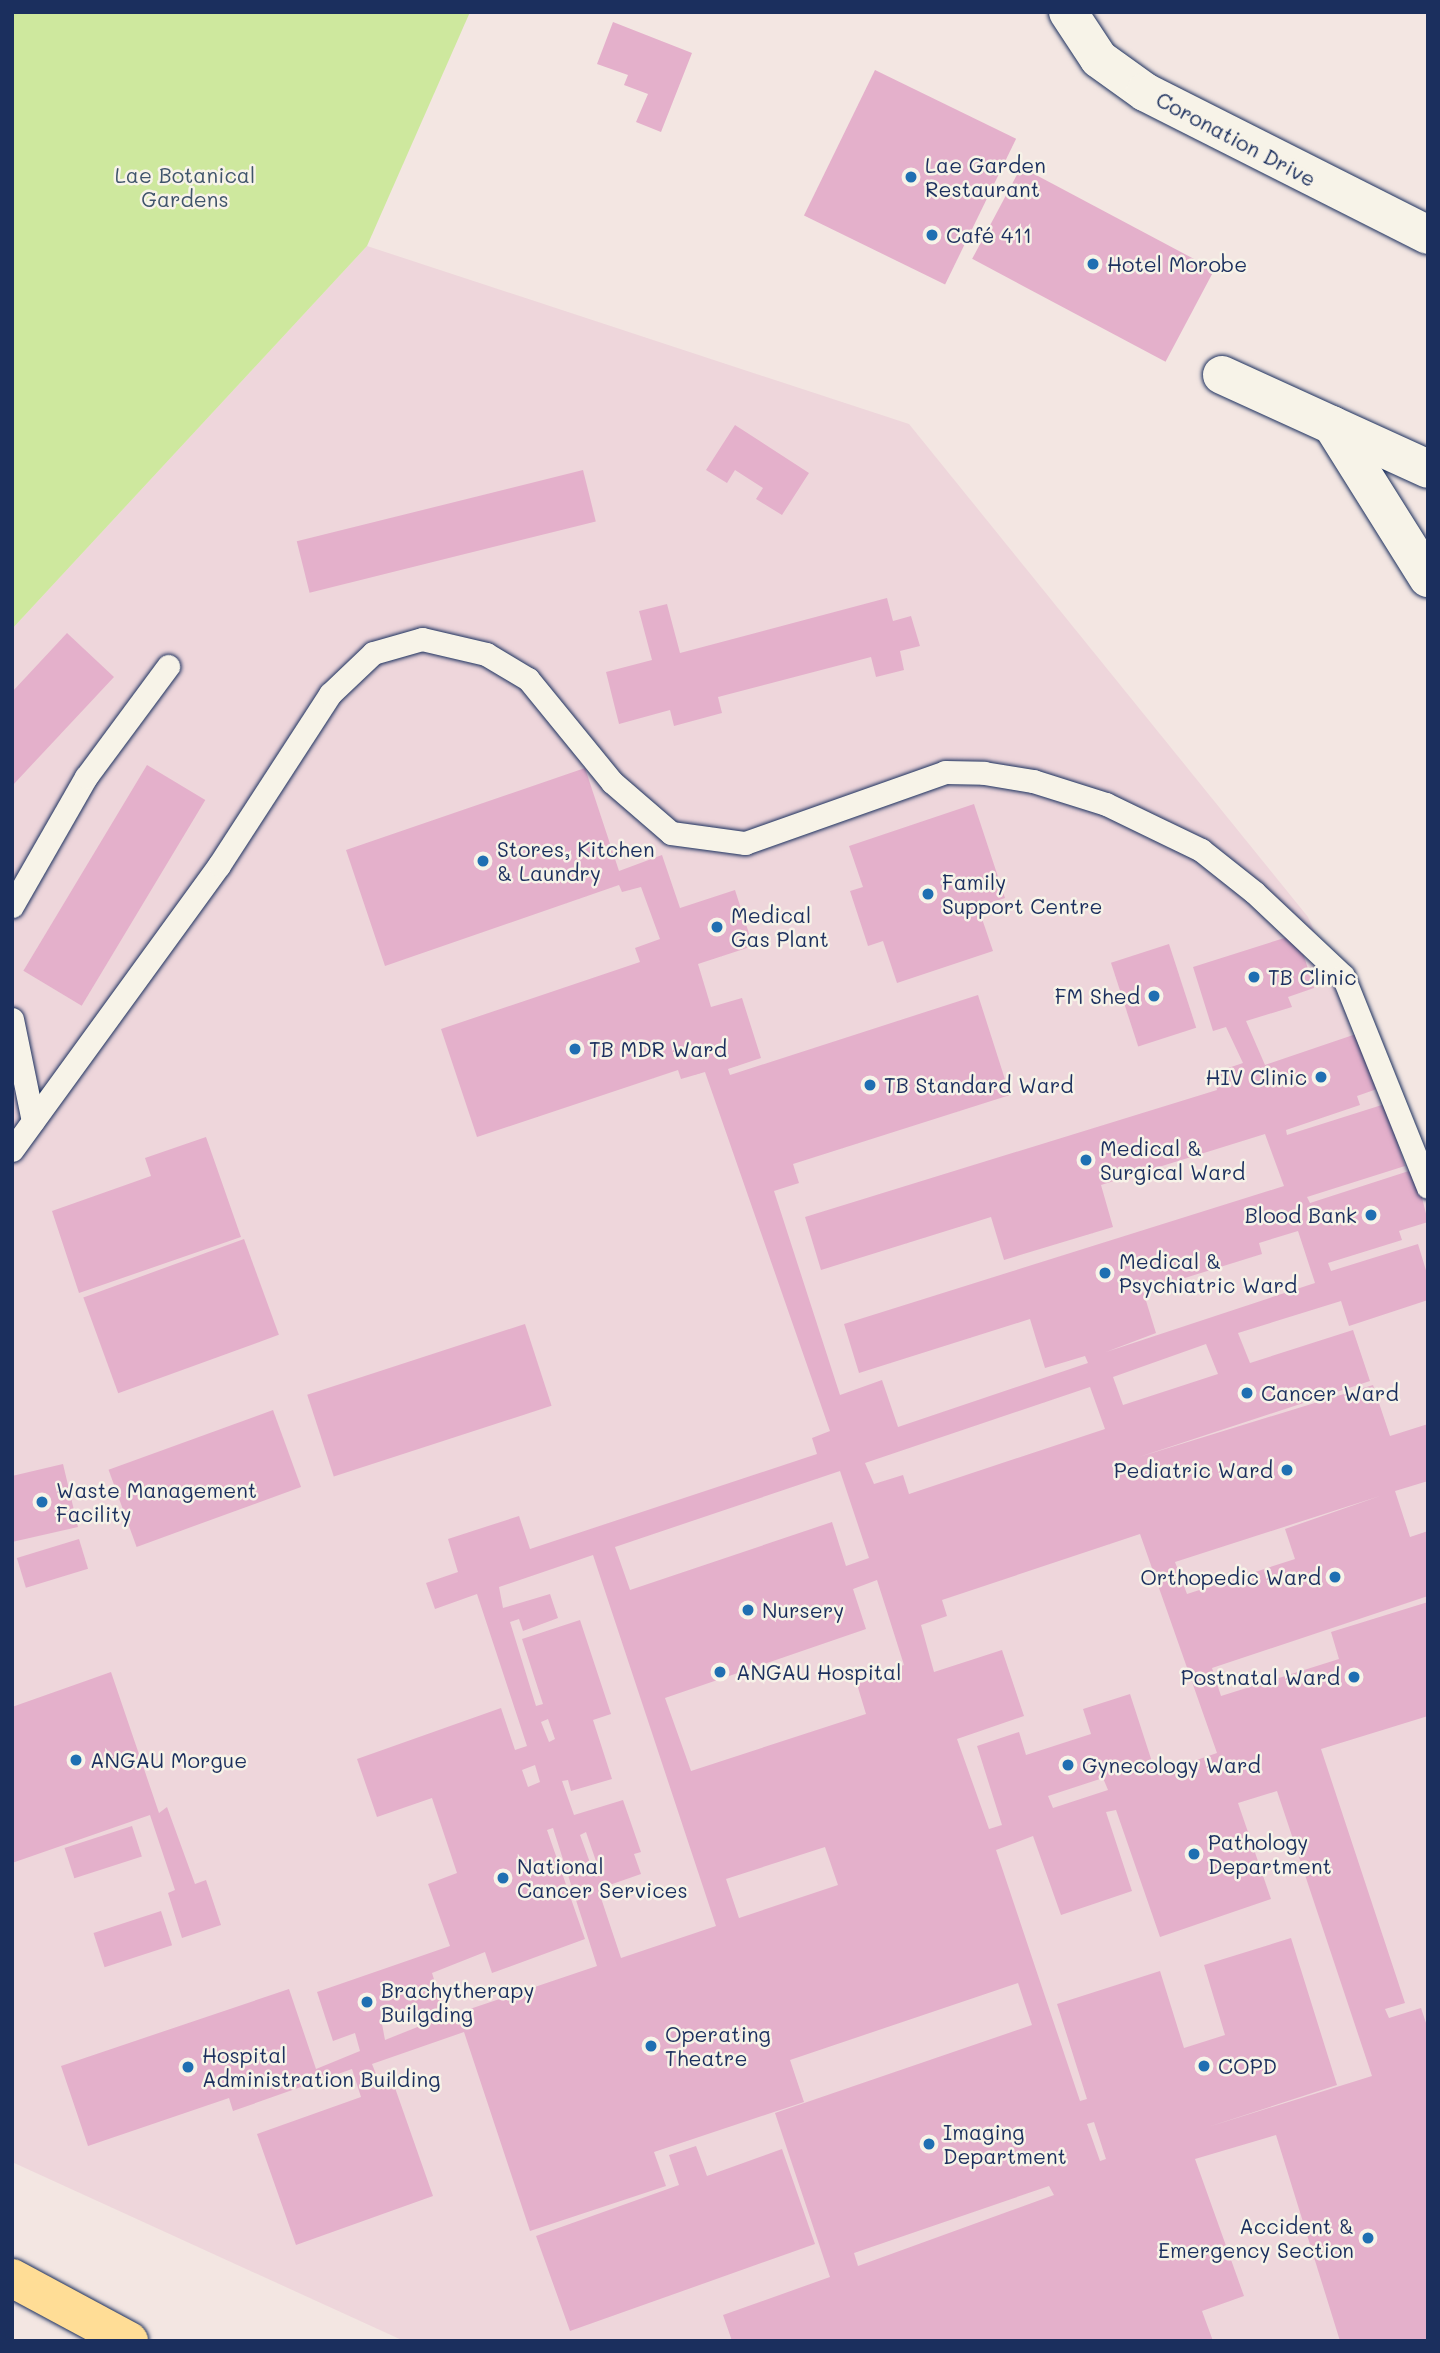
<!DOCTYPE html>
<meta charset="utf-8">
<style>
body{margin:0}
#map{position:relative;width:1440px;height:2353px;overflow:hidden;background:#f3e6e2;font-family:Mali,sans-serif}
div>[style]{position:absolute}
[style*='--x']{left:calc(var(--x)*1px);top:calc(var(--y)*1px);width:calc(var(--w)*1px);rotate:calc(var(--a)*1deg)}
.built>*{inset:0;background:#eed6db}
.green>*{inset:0;background:#cee89e}
.building>*{inset:0;background:#e4b0cb;transform-origin:0 0}
.roads{filter:drop-shadow(0 0 2px #1b2f5e) drop-shadow(0 0 2px #1b2f5e)}
.service>*{height:23px;margin:-11.5px;padding:0 11.5px;transform-origin:11.5px;border-radius:11.5px;background:#f7f3e8}
.minor>*{height:38px;margin:-19px;padding:0 19px;transform-origin:19px;border-radius:19px;background:#f7f3e8}
.tertiary>*{height:38px;margin:-19px;padding:0 19px;transform-origin:19px;border-radius:19px;background:#f7f3e8}
.primary>*{height:38px;margin:-19px;padding:0 19px;transform-origin:19px;border-radius:19px;background:#ffdd96}
.dots>*{width:19px;height:19px;translate:-50% -50%;box-sizing:border-box;border:4px solid #f7f3e8;border-radius:50%}
span{translate:-50% -50%;white-space:nowrap;text-align:center;line-height:1.15;-webkit-text-stroke:5px #f7f3e8;paint-order:stroke}
.street-label{font-size:21px;color:#1b2f5e}
.poi-label{font-size:21px;color:#1b2f5e}
.left{translate:0 -50%;text-align:left}
.right{translate:-100% -50%;text-align:right}
.park-label{font-size:21px;color:#3f546b}
.frame{position:absolute;inset:0;border:14px solid #1b2f5e;pointer-events:none}
</style>
<div id="map">
<div class="built">
<i style="clip-path:polygon(367px 246px,909px 424px,1308px 917px,1428px 1183px,1428px 2341px,404px 2341px,12px 2162px,12px 629px)"></i>
</div>
<div class="green">
<i style="clip-path:polygon(12px 12px,470px 12px,367px 246px,12px 629px)"></i>
</div>
<div class="building">
<i style="clip-path:polygon(613px 22px,692px 53px,661px 132px,636px 122px,648px 94px,624px 85px,628px 75px,597px 64px)"></i>
<i style="left:875px;top:70px;width:157px;height:162px;rotate:26deg"></i>
<i style="left:1021px;top:167px;width:219px;height:104px;rotate:28deg"></i>
<i style="clip-path:polygon(735px 425px,809px 473px,782px 515px,756px 499px,763px 488px,735px 470px,727px 483px,706px 470px)"></i>
<i style="left:583px;top:470px;width:53px;height:295px;rotate:76deg"></i>
<i style="clip-path:polygon(887px 598px,893px 621px,911px 616px,920px 646px,900px 651px,904px 670px,876px 677px,871px 657px,718px 697px,722px 713px,674px 726px,670px 710px,619px 724px,606px 672px,652px 660px,639px 611px,667px 604px,680px 653px)"></i>
<i style="clip-path:polygon(67px 633px,114px 677px,12px 786px,12px 692px)"></i>
<i style="left:147px;top:765px;width:68px;height:240px;rotate:31deg"></i>
<i style="clip-path:polygon(evenodd,585px 768px,619px 871px,662px 855px,680px 908px,735px 890px,753px 946px,698px 964px,711px 1007px,742px 998px,761px 1058px,728px 1069px,730px 1075px,978px 995px,1010px 1095px,793px 1164px,799px 1183px,774px 1191px,840px 1395px,882px 1380px,898px 1427px,1088px 1363px,1085px 1356px,1045px 1368px,1030px 1319px,859px 1373px,844px 1324px,1284px 1186px,1265px 1134px,1101px 1185px,1113px 1227px,1004px 1260px,991px 1217px,821px 1270px,805px 1217px,1217px 1090px,1213px 1073px,1243px 1063px,1226px 1027px,1213px 1031px,1193px 967px,1297px 934px,1314px 988px,1288px 997px,1292px 1007px,1246px 1021px,1265px 1065px,1359px 1033px,1377px 1089px,1357px 1096px,1360px 1105px,1286px 1130px,1287px 1135px,1385px 1104px,1405px 1166px,1307px 1197px,1310px 1203px,1415px 1169px,1428px 1222px,1399px 1231px,1402px 1240px,1328px 1263px,1331px 1271px,1418px 1244px,1428px 1277px,1428px 1300px,1349px 1326px,1341px 1301px,1238px 1333px,1250px 1363px,1353px 1330px,1370px 1381px,1139px 1457px,1373px 1385px,1390px 1436px,1428px 1424px,1428px 1481px,1395px 1491px,1410px 1537px,1428px 1531px,1428px 1596px,1212px 1668px,1221px 1696px,1339px 1659px,1331px 1632px,1428px 1602px,1428px 1716px,1321px 1749px,1405px 2003px,1385px 2009px,1389px 2018px,1421px 2008px,1428px 2029px,1428px 2341px,1340px 2341px,1276px 2135px,1195px 2159px,1244px 2296px,1202px 2311px,1213px 2341px,732px 2341px,723px 2315px,830px 2277px,775px 2113px,1032px 2025px,1018px 1983px,790px 2060px,804px 2102px,654px 2152px,666px 2186px,530px 2231px,464px 2032px,372px 2064px,382px 2089px,394px 2085px,433px 2196px,296px 2245px,257px 2134px,361px 2097px,352px 2069px,233px 2111px,229px 2098px,88px 2146px,61px 2066px,289px 1989px,316px 2069px,360px 2051px,355px 2033px,333px 2041px,317px 1992px,450px 1946px,428px 1884px,457px 1873px,432px 1798px,377px 1817px,357px 1759px,501px 1708px,515px 1750px,527px 1746px,477px 1594px,435px 1609px,426px 1583px,458px 1572px,448px 1539px,519px 1516px,530px 1549px,817px 1454px,812px 1438px,830px 1431px,705px 1072px,681px 1079px,678px 1070px,477px 1137px,441px 1029px,640px 962px,635px 948px,660px 939px,641px 887px,622px 892px,619px 885px,385px 966px,346px 850px,585px 768px,1298px 1231px,1315px 1283px,1106px 1352px,1156px 1333px,1143px 1291px,1262px 1254px,1259px 1243px,1298px 1231px,585px 768px,1206px 1344px,1218px 1374px,1123px 1405px,1113px 1377px,1206px 1344px,585px 768px,1090px 1387px,1105px 1429px,909px 1494px,903px 1475px,874px 1484px,865px 1463px,1090px 1387px,585px 768px,840px 1471px,869px 1558px,846px 1566px,832px 1522px,630px 1590px,615px 1547px,840px 1471px,585px 768px,1380px 1496px,1285px 1529px,1295px 1559px,1187px 1594px,1175px 1562px,1380px 1496px,585px 768px,1140px 1534px,1217px 1753px,1156px 1774px,1130px 1694px,1083px 1709px,1091px 1734px,1026px 1755px,1019px 1732px,977px 1746px,1002px 1825px,989px 1829px,957px 1739px,1024px 1716px,1002px 1650px,934px 1672px,921px 1625px,947px 1616px,942px 1600px,1140px 1534px,585px 768px,593px 1555px,716px 1926px,621px 1958px,598px 1889px,641px 1874px,634px 1854px,641px 1852px,623px 1800px,574px 1815px,562px 1781px,568px 1780px,571px 1791px,612px 1779px,593px 1720px,611px 1714px,580px 1620px,522px 1639px,543px 1704px,536px 1706px,510px 1622px,519px 1619px,523px 1631px,558px 1618px,550px 1594px,503px 1608px,499px 1587px,593px 1555px,585px 768px,877px 1580px,904px 1665px,856px 1681px,866px 1714px,691px 1771px,665px 1698px,866px 1629px,853px 1589px,877px 1580px,585px 768px,548px 1719px,555px 1739px,549px 1742px,541px 1722px,548px 1719px,585px 768px,535px 1765px,540px 1782px,528px 1787px,522px 1770px,535px 1765px,585px 768px,1103px 1778px,1108px 1790px,1053px 1808px,1048px 1796px,1103px 1778px,585px 768px,1277px 1791px,1372px 2076px,1208px 2127px,1337px 2085px,1291px 1938px,1204px 1965px,1225px 2035px,1184px 2048px,1160px 1971px,1057px 2004px,1087px 2099px,1080px 2101px,996px 1850px,1033px 1836px,1061px 1915px,1132px 1891px,1106px 1812px,1116px 1810px,1160px 1937px,1271px 1899px,1238px 1803px,1277px 1791px,585px 768px,553px 1828px,597px 1966px,446px 2017px,432px 1973px,485px 1952px,492px 1973px,585px 1939px,547px 1830px,553px 1828px,585px 768px,586px 1832px,598px 1867px,593px 1871px,580px 1835px,586px 1832px,585px 768px,825px 1847px,838px 1885px,739px 1918px,726px 1879px,825px 1847px,585px 768px,417px 2013px,420px 2026px,385px 2040px,382px 2024px,417px 2013px,585px 768px,1094px 2122px,1106px 2159px,1100px 2161px,1087px 2124px,1094px 2122px,585px 768px,1049px 2186px,1054px 2195px,858px 2266px,854px 2253px,1049px 2186px)"></i>
<i style="clip-path:polygon(974px 804px,1005px 898px,978px 907px,993px 951px,897px 983px,883px 941px,868px 946px,850px 891px,863px 887px,849px 846px)"></i>
<i style="left:1169px;top:944px;width:88px;height:61px;rotate:72deg"></i>
<i style="clip-path:polygon(206px 1137px,241px 1237px,79px 1293px,52px 1211px,151px 1176px,145px 1158px)"></i>
<i style="left:244px;top:1239px;width:102px;height:171px;rotate:70deg"></i>
<i style="left:525px;top:1324px;width:86px;height:229px;rotate:72deg"></i>
<i style="left:273px;top:1410px;width:82px;height:175px;rotate:70deg"></i>
<i style="clip-path:polygon(63px 1464px,78px 1527px,12px 1542px,12px 1476px)"></i>
<i style="left:79px;top:1539px;width:31px;height:65px;rotate:73deg"></i>
<i style="clip-path:polygon(111px 1672px,159px 1813px,167px 1807px,195px 1884px,206px 1880px,221px 1925px,182px 1938px,168px 1893px,175px 1890px,150px 1815px,12px 1863px,12px 1707px)"></i>
<i style="left:132px;top:1826px;width:32px;height:71px;rotate:72deg"></i>
<i style="left:161px;top:1911px;width:36px;height:71px;rotate:72deg"></i>
<i style="clip-path:polygon(696px 2146px,707px 2176px,782px 2149px,815px 2244px,570px 2331px,536px 2236px,679px 2185px,669px 2155px)"></i>
</div>
<div class="roads">
<div class="service">
<i style="--x:12;--y:906;--w:149;--a:-60.2"></i>
<i style="--x:86;--y:777;--w:138;--a:-53.5"></i>
<i style="--x:12;--y:1019;--w:104;--a:78.4"></i>
<i style="--x:12;--y:1150;--w:352;--a:-54"></i>
<i style="--x:219;--y:865;--w:204;--a:-57"></i>
<i style="--x:330;--y:694;--w:59;--a:-43.6"></i>
<i style="--x:373;--y:653;--w:51;--a:-15.9"></i>
<i style="--x:422;--y:639;--w:66;--a:13.2"></i>
<i style="--x:486;--y:654;--w:49;--a:30.8"></i>
<i style="--x:528;--y:679;--w:133;--a:50.8"></i>
<i style="--x:612;--y:782;--w:78;--a:40.8"></i>
<i style="--x:671;--y:833;--w:75;--a:7.7"></i>
<i style="--x:745;--y:843;--w:212;--a:-19.5"></i>
<i style="--x:945;--y:772;--w:39;--a:1"></i>
<i style="--x:984;--y:773;--w:50;--a:9.3"></i>
<i style="--x:1033;--y:781;--w:77;--a:17.5"></i>
<i style="--x:1106;--y:804;--w:106;--a:25.8"></i>
<i style="--x:1201;--y:850;--w:68;--a:38.4"></i>
<i style="--x:1254;--y:892;--w:122;--a:43.3"></i>
<i style="--x:1343;--y:976;--w:227;--a:68.1"></i>
</div>
<div class="minor">
<i style="--x:1222;--y:375;--w:226;--a:24.5"></i>
<i style="--x:1332;--y:425;--w:181;--a:57.9"></i>
</div>
<div class="tertiary">
<i style="--x:1068;--y:12;--w:56;--a:56.6"></i>
<i style="--x:1099;--y:59;--w:57;--a:35.7"></i>
<i style="--x:1145;--y:92;--w:317;--a:26.8"></i>
</div>
<div class="primary">
<i style="--x:12;--y:2278;--w:133;--a:28.3"></i>
</div>
</div>
<div class="dots">
<i style="left:911px;top:177px;background:#1f6fb2"></i>
<i style="left:932px;top:235px;background:#1f6fb2"></i>
<i style="left:1093px;top:264px;background:#1f6fb2"></i>
<i style="left:483px;top:861px;background:#1f6fb2"></i>
<i style="left:928px;top:894px;background:#1f6fb2"></i>
<i style="left:717px;top:927px;background:#1f6fb2"></i>
<i style="left:1254px;top:977px;background:#1f6fb2"></i>
<i style="left:1154px;top:996px;background:#1f6fb2"></i>
<i style="left:575px;top:1049px;background:#1f6fb2"></i>
<i style="left:1321px;top:1077px;background:#1f6fb2"></i>
<i style="left:870px;top:1085px;background:#1f6fb2"></i>
<i style="left:1086px;top:1160px;background:#1f6fb2"></i>
<i style="left:1371px;top:1215px;background:#1f6fb2"></i>
<i style="left:1105px;top:1273px;background:#1f6fb2"></i>
<i style="left:1247px;top:1393px;background:#1f6fb2"></i>
<i style="left:1287px;top:1470px;background:#1f6fb2"></i>
<i style="left:42px;top:1502px;background:#1f6fb2"></i>
<i style="left:1335px;top:1577px;background:#1f6fb2"></i>
<i style="left:748px;top:1610px;background:#1f6fb2"></i>
<i style="left:720px;top:1672px;background:#1f6fb2"></i>
<i style="left:1354px;top:1677px;background:#1f6fb2"></i>
<i style="left:76px;top:1760px;background:#1f6fb2"></i>
<i style="left:1068px;top:1765px;background:#1f6fb2"></i>
<i style="left:1194px;top:1854px;background:#1f6fb2"></i>
<i style="left:503px;top:1878px;background:#1f6fb2"></i>
<i style="left:367px;top:2002px;background:#1f6fb2"></i>
<i style="left:651px;top:2046px;background:#1f6fb2"></i>
<i style="left:1204px;top:2066px;background:#1f6fb2"></i>
<i style="left:188px;top:2067px;background:#1f6fb2"></i>
<i style="left:929px;top:2144px;background:#1f6fb2"></i>
<i style="left:1368px;top:2238px;background:#1f6fb2"></i>
</div>
<div class="street-label">
<span style="left:1236px;top:139px;rotate:28deg">Coronation Drive</span>
</div>
<div class="poi-label">
<span class="left" style="left:925px;top:177px">Lae Garden<br>Restaurant</span>
<span class="left" style="left:946px;top:235px">Café 411</span>
<span class="left" style="left:1107px;top:264px">Hotel Morobe</span>
<span class="left" style="left:497px;top:861px">Stores, Kitchen<br>&amp; Laundry</span>
<span class="left" style="left:942px;top:894px">Family<br>Support Centre</span>
<span class="left" style="left:731px;top:927px">Medical<br>Gas Plant</span>
<span class="left" style="left:1268px;top:977px">TB Clinic</span>
<span class="right" style="left:1140px;top:996px">FM Shed</span>
<span class="left" style="left:589px;top:1049px">TB MDR Ward</span>
<span class="right" style="left:1307px;top:1077px">HIV Clinic</span>
<span class="left" style="left:884px;top:1085px">TB Standard Ward</span>
<span class="left" style="left:1100px;top:1160px">Medical &amp;<br>Surgical Ward</span>
<span class="right" style="left:1357px;top:1215px">Blood Bank</span>
<span class="left" style="left:1119px;top:1273px">Medical &amp;<br>Psychiatric Ward</span>
<span class="left" style="left:1261px;top:1393px">Cancer Ward</span>
<span class="right" style="left:1273px;top:1470px">Pediatric Ward</span>
<span class="left" style="left:56px;top:1502px">Waste Management<br>Facility</span>
<span class="right" style="left:1321px;top:1577px">Orthopedic Ward</span>
<span class="left" style="left:762px;top:1610px">Nursery</span>
<span class="left" style="left:736px;top:1672px">ANGAU Hospital</span>
<span class="right" style="left:1340px;top:1677px">Postnatal Ward</span>
<span class="left" style="left:90px;top:1760px">ANGAU Morgue</span>
<span class="left" style="left:1082px;top:1765px">Gynecology Ward</span>
<span class="left" style="left:1208px;top:1854px">Pathology<br>Department</span>
<span class="left" style="left:517px;top:1878px">National<br>Cancer Services</span>
<span class="left" style="left:381px;top:2002px">Brachytherapy<br>Builgding</span>
<span class="left" style="left:665px;top:2046px">Operating<br>Theatre</span>
<span class="left" style="left:202px;top:2067px">Hospital<br>Administration Building</span>
<span class="left" style="left:1218px;top:2066px">COPD</span>
<span class="left" style="left:943px;top:2144px">Imaging<br>Department</span>
<span class="right" style="left:1354px;top:2238px">Accident &amp;<br>Emergency Section</span>
</div>
<div class="park-label">
<span style="left:185px;top:187px">Lae Botanical<br>Gardens</span>
</div>
<div class="frame"></div>
</div>
